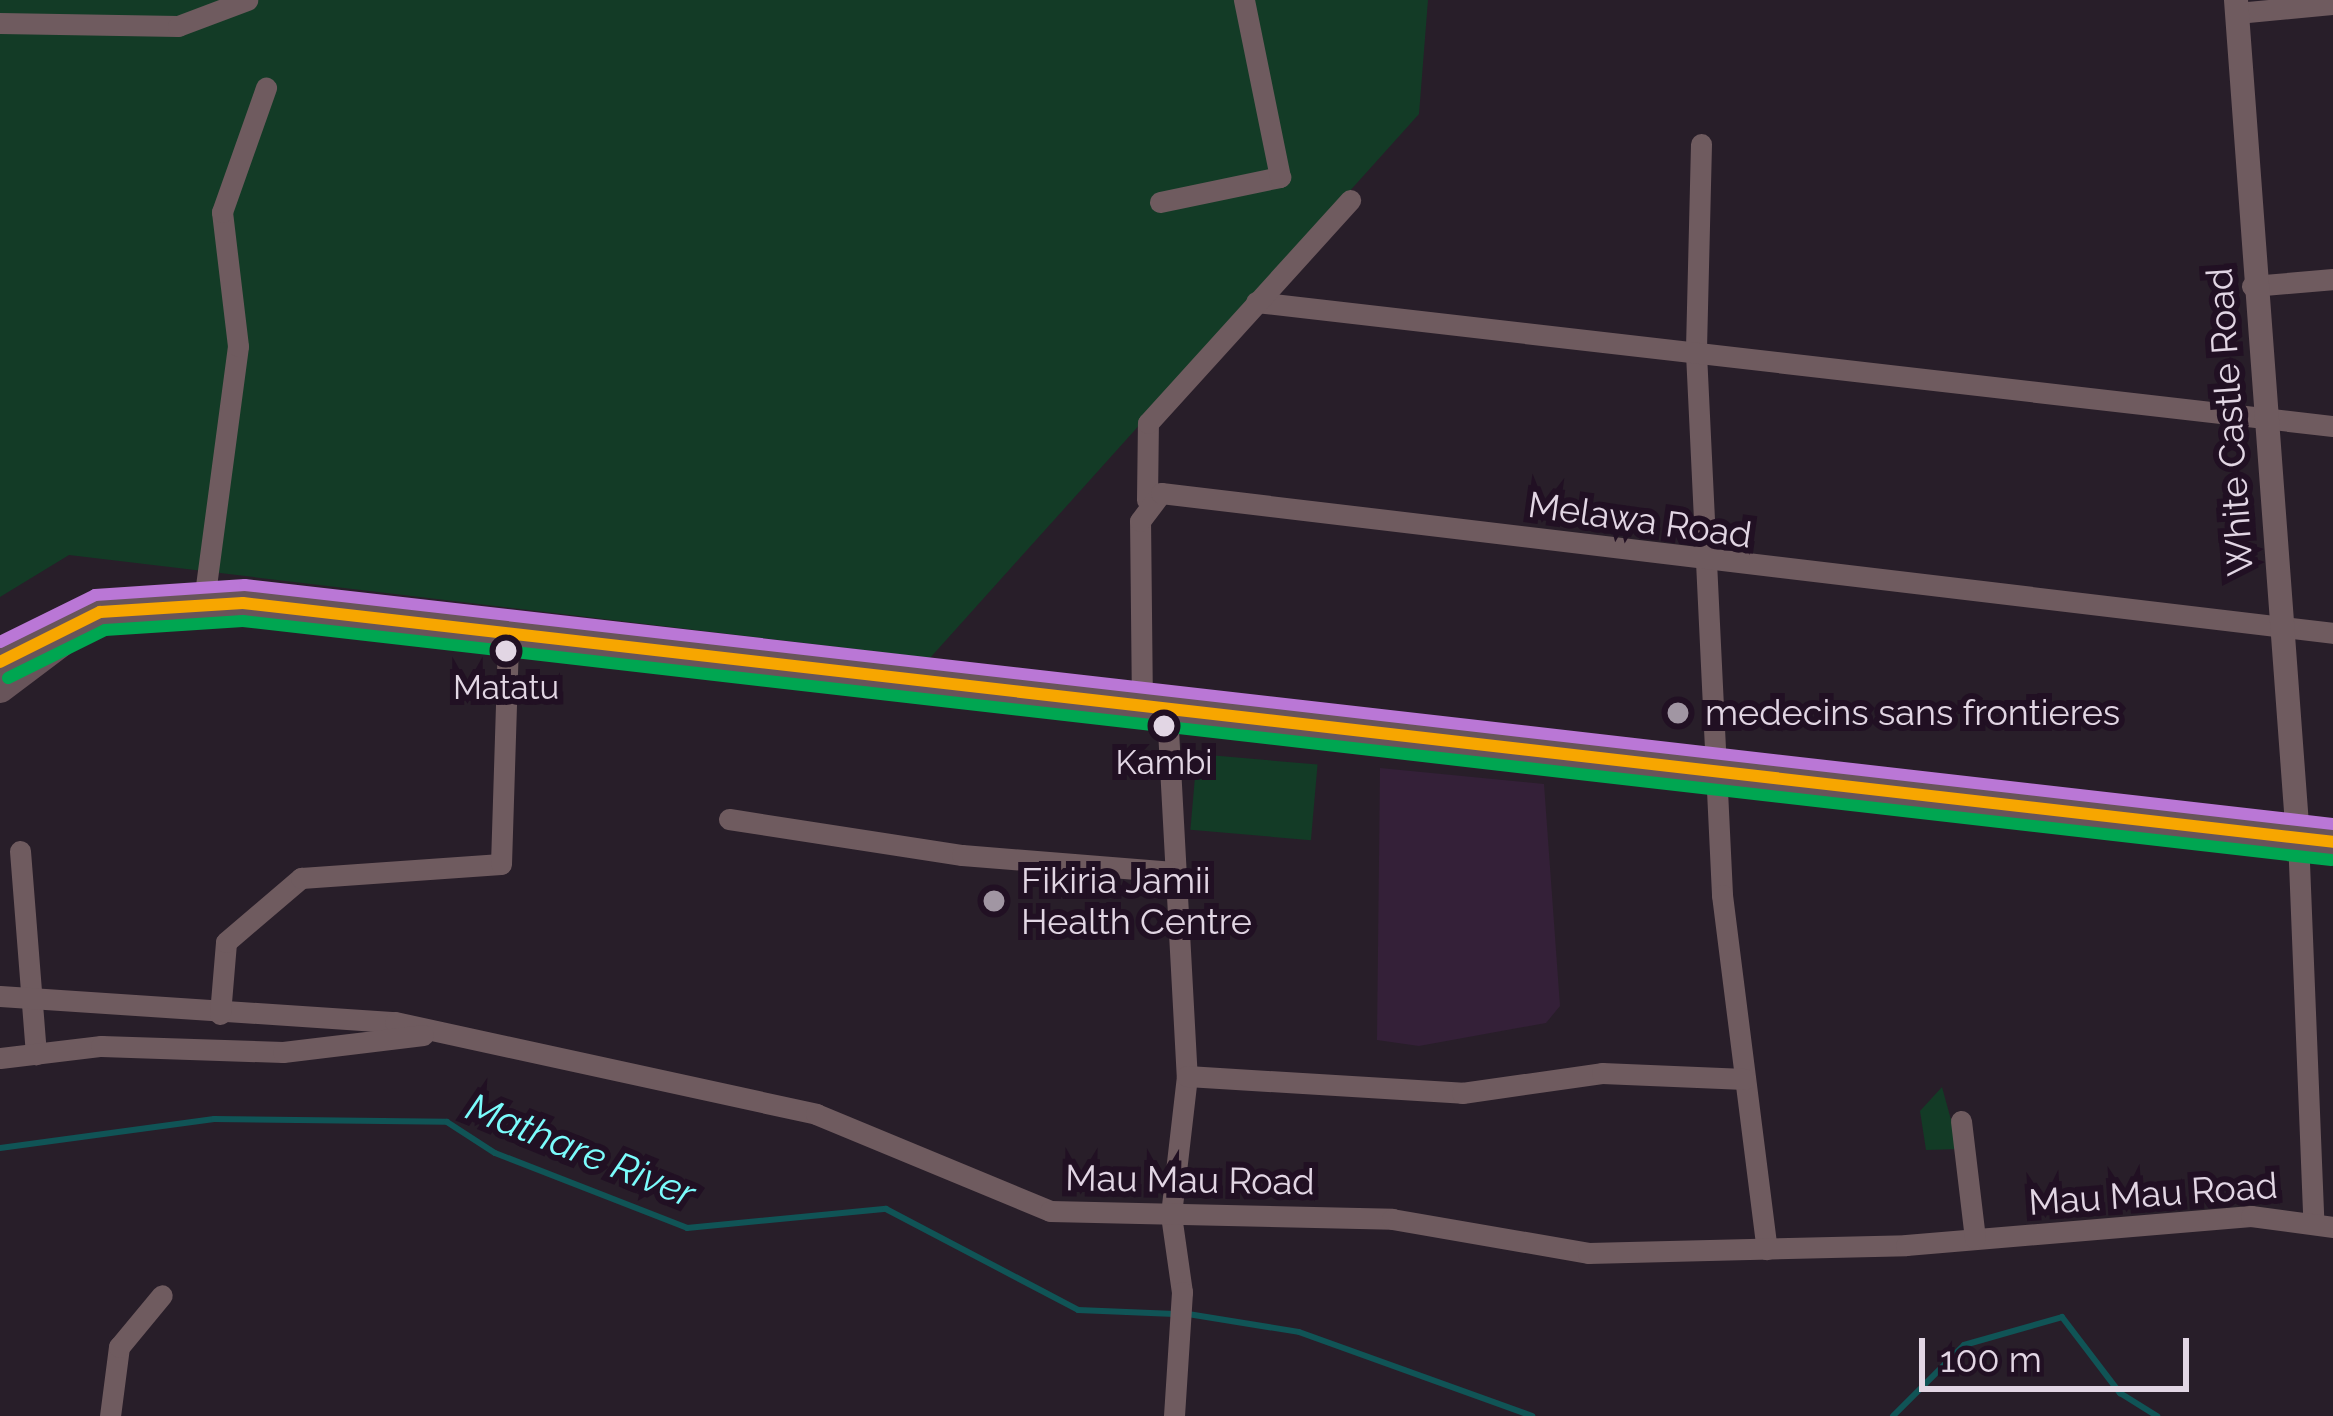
<!DOCTYPE html>
<style>
body{margin:0}
#map{position:relative;width:2333px;height:1416px;overflow:hidden;background:#281e29;font-family:Raleway,sans-serif}
div>[style]{position:absolute}
[style*='--x']{left:calc(var(--x)*1px);top:calc(var(--y)*1px);width:calc(var(--w)*1px);rotate:calc(var(--a)*1deg)}
.built>*{inset:0;background:#342038}
.green>*{inset:0;background:#133b26;transform-origin:0 0}
.stream>*{height:6px;margin:-3px;padding:0 3px;transform-origin:3px;border-radius:3px;background:#105456}
.minor>*{height:21px;margin:-10.5px;padding:0 10.5px;transform-origin:10.5px;border-radius:10.5px;background:#6f5b5f}
.tertiary>*{height:24px;margin:-12px;padding:0 12px;transform-origin:12px;border-radius:12px;background:#6f5b5f}
.secondary>*{height:27px;margin:-13.5px;padding:0 13.5px;transform-origin:13.5px;border-radius:13.5px;background:#68545a}
.bus-1>*{height:12px;margin:-6px;padding:0 6px;transform-origin:6px;border-radius:6px;background:#f7a600}
.bus-2>*{height:12px;margin:-6px;padding:0 6px;transform-origin:6px;border-radius:6px;background:#00a651}
.bus-3>*{height:12px;margin:-6px;padding:0 6px;transform-origin:6px;border-radius:6px;background:#ba77d6}
.dots>*{width:33px;height:33px;translate:-50% -50%;box-sizing:border-box;border:6px solid #211023;border-radius:50%}
span{translate:-50% -50%;white-space:nowrap;text-align:center;line-height:1.15;-webkit-text-stroke:12px #211023;paint-order:stroke}
.bus-label{font-size:33px;color:#e2d6e4}
.street-label{font-size:36px;color:#e2d6e4}
.poi-label{font-size:36px;color:#e2d6e4}
.left{translate:0 -50%;text-align:left}
.water-label{font-size:39px;color:#7bfcfc;font-style:italic}
.scale{position:absolute;left:1919px;top:1338px;width:270px;height:54px;box-sizing:border-box;border:6px solid #e2d6e4;border-top:0;padding-left:15px;font-size:36px;line-height:42px;white-space:nowrap;color:#e2d6e4;-webkit-text-stroke:9px #211023;paint-order:stroke}
</style>
<div id="map">
<div class="built">
<i style="clip-path:polygon(1380px 768px,1544px 784px,1560px 1006px,1546px 1023px,1419px 1046px,1377px 1040px)"></i>
</div>
<div class="green">
<i style="clip-path:polygon(0 0,1428px 0,1419px 114px,930px 658px,69px 555px,0 597px)"></i>
<i style="left:1197px;top:754px;width:121px;height:76px;rotate:5deg"></i>
<i style="clip-path:polygon(1942px 1087px,1959px 1149px,1926px 1150px,1920px 1111px)"></i>
</div>
<div class="stream">
<i style="--x:0;--y:1148;--w:216;--a:-7.7"></i>
<i style="--x:214;--y:1119;--w:233;--a:0.7"></i>
<i style="--x:447;--y:1122;--w:57;--a:32.9"></i>
<i style="--x:495;--y:1153;--w:206;--a:21.3"></i>
<i style="--x:687;--y:1228;--w:200;--a:-5.5"></i>
<i style="--x:886;--y:1209;--w:217;--a:27.7"></i>
<i style="--x:1078;--y:1310;--w:97;--a:2.4"></i>
<i style="--x:1188;--y:1314;--w:112;--a:9.2"></i>
<i style="--x:1299;--y:1332;--w:248;--a:19.8"></i>
<i style="--x:1893;--y:1416;--w:100;--a:-45"></i>
<i style="--x:1964;--y:1345;--w:102;--a:-15.9"></i>
<i style="--x:2062;--y:1317;--w:96;--a:52.7"></i>
<i style="--x:2120;--y:1393;--w:44;--a:31.9"></i>
</div>
<div class="minor">
<i style="--x:2237;--y:13;--w:96;--a:-5.4"></i>
<i style="--x:0;--y:23;--w:178;--a:1"></i>
<i style="--x:178;--y:26;--w:74;--a:-20.6"></i>
<i style="--x:1701;--y:144;--w:209;--a:91.4"></i>
<i style="--x:1696;--y:353;--w:543;--a:87.25"></i>
<i style="--x:1722;--y:895;--w:357;--a:82.8"></i>
<i style="--x:1160;--y:202;--w:123;--a:-11.8"></i>
<i style="--x:1280;--y:177;--w:181;--a:-101.5"></i>
<i style="--x:2252;--y:286;--w:81;--a:-4.9"></i>
<i style="--x:1256;--y:302;--w:1084;--a:6.57"></i>
<i style="--x:1147;--y:500;--w:77;--a:-89.3"></i>
<i style="--x:1148;--y:423;--w:301;--a:-47.8"></i>
<i style="--x:204;--y:601;--w:257;--a:-82.4"></i>
<i style="--x:238;--y:346;--w:135;--a:-96.8"></i>
<i style="--x:222;--y:212;--w:132;--a:-70.5"></i>
<i style="--x:1142;--y:708;--w:187;--a:-90.6"></i>
<i style="--x:1140;--y:521;--w:35;--a:-53"></i>
<i style="--x:1161;--y:493;--w:1180;--a:6.81"></i>
<i style="--x:1167;--y:711;--w:366;--a:86.9"></i>
<i style="--x:1187;--y:1076;--w:140;--a:96.6"></i>
<i style="--x:1171;--y:1215;--w:78;--a:81.9"></i>
<i style="--x:1182;--y:1292;--w:124;--a:93.7"></i>
<i style="--x:729;--y:819;--w:236;--a:8.8"></i>
<i style="--x:962;--y:855;--w:212;--a:4.6"></i>
<i style="--x:2298;--y:838;--w:381;--a:87.7"></i>
<i style="--x:20;--y:851;--w:204;--a:85.5"></i>
<i style="--x:0;--y:996;--w:396;--a:3.8"></i>
<i style="--x:395;--y:1022;--w:431;--a:12.3"></i>
<i style="--x:816;--y:1114;--w:253;--a:22.5"></i>
<i style="--x:1050;--y:1211;--w:342;--a:1.3"></i>
<i style="--x:1392;--y:1219;--w:199;--a:9.8"></i>
<i style="--x:1588;--y:1253;--w:318;--a:-1.4"></i>
<i style="--x:1906;--y:1245;--w:346;--a:-4.8"></i>
<i style="--x:2251;--y:1216;--w:83;--a:7.6"></i>
<i style="--x:220;--y:1014;--w:72;--a:-85.2"></i>
<i style="--x:226;--y:942;--w:99;--a:-40.5"></i>
<i style="--x:301;--y:878;--w:200;--a:-4"></i>
<i style="--x:501;--y:864;--w:225;--a:-88.2"></i>
<i style="--x:0;--y:1058;--w:102;--a:-6.8"></i>
<i style="--x:101;--y:1046;--w:182;--a:1.9"></i>
<i style="--x:283;--y:1052;--w:141;--a:-6.9"></i>
<i style="--x:1187;--y:1076;--w:276;--a:3.5"></i>
<i style="--x:1462;--y:1093;--w:141;--a:-8.1"></i>
<i style="--x:1602;--y:1073;--w:143;--a:2.4"></i>
<i style="--x:1961;--y:1121;--w:118;--a:83.2"></i>
<i style="--x:110;--y:1416;--w:70;--a:-82.6"></i>
<i style="--x:119;--y:1347;--w:67;--a:-50.4"></i>
</div>
<div class="tertiary">
<i style="--x:2236;--y:0;--w:840;--a:85.77"></i>
</div>
<div class="secondary">
<i style="--x:0;--y:662;--w:112;--a:-26.6"></i>
<i style="--x:100;--y:612;--w:143;--a:-3.6"></i>
<i style="--x:243;--y:603;--w:2104;--a:6.52"></i>
<i style="--x:0;--y:689;--w:81;--a:-37"></i>
</div>
<div class="bus-1">
<i style="--x:0;--y:662;--w:112;--a:-26.6"></i>
<i style="--x:100;--y:612;--w:143;--a:-3.6"></i>
<i style="--x:243;--y:603;--w:2104;--a:6.52"></i>
</div>
<div class="bus-2">
<i style="--x:8;--y:678;--w:108;--a:-26.3"></i>
<i style="--x:105;--y:630;--w:138;--a:-3.7"></i>
<i style="--x:243;--y:621;--w:2102;--a:6.53"></i>
</div>
<div class="bus-3">
<i style="--x:0;--y:642;--w:106;--a:-26.3"></i>
<i style="--x:95;--y:595;--w:150;--a:-3.8"></i>
<i style="--x:245;--y:585;--w:2102;--a:6.53"></i>
</div>
<div class="dots">
<i style="left:506px;top:651px;background:#e2d6e4"></i>
<i style="left:1678px;top:713px;background:#a196a3"></i>
<i style="left:1164px;top:726px;background:#e2d6e4"></i>
<i style="left:994px;top:901px;background:#a196a3"></i>
</div>
<div class="bus-label">
<span style="left:506px;top:688px">Matatu</span>
<span style="left:1164px;top:763px">Kambi</span>
</div>
<div class="street-label">
<span style="left:2230px;top:422px;rotate:-94deg">White Castle Road</span>
<span style="left:1640px;top:520px;rotate:8deg">Melawa Road</span>
<span style="left:1190px;top:1180px;rotate:1deg">Mau Mau Road</span>
<span style="left:2153px;top:1194px;rotate:-4deg">Mau Mau Road</span>
</div>
<div class="poi-label">
<span class="left" style="left:1705px;top:713px">medecins sans frontieres</span>
<span class="left" style="left:1021px;top:901px">Fikiria Jamii<br>Health Centre</span>
</div>
<div class="water-label">
<span style="left:581px;top:1150px;rotate:22deg">Mathare River</span>
</div>
<div class="scale">100 m</div>
</div>
